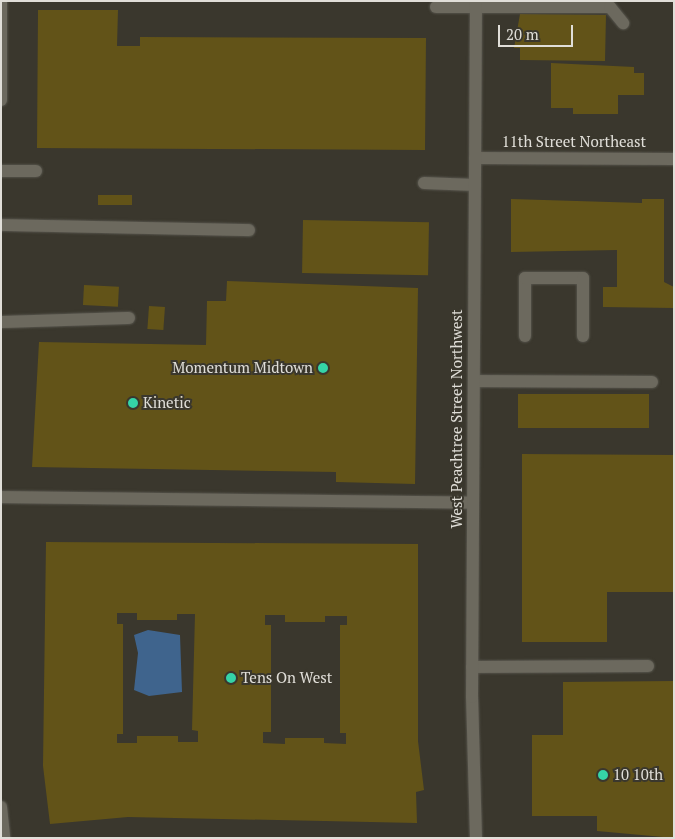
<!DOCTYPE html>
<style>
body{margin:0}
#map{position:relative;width:675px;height:839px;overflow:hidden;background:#3a372d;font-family:"PT Serif",serif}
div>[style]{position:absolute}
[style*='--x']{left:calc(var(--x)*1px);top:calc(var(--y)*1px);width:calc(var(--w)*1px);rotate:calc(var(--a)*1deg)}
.water>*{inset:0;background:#3f648d}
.building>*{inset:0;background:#625318;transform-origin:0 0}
.roads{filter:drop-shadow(0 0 1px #56544c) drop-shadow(0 0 1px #56544c)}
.service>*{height:12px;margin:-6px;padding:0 6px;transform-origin:6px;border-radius:6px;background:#6c695e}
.minor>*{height:12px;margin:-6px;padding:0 6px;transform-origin:6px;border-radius:6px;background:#6c695e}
.secondary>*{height:12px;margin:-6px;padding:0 6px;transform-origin:6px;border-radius:6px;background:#6c695e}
.dots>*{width:14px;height:14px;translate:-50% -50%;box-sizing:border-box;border:2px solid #3a372d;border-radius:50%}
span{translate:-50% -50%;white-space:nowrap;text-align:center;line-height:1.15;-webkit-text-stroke:4px #3a372d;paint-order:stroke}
.street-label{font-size:15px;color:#e0ded8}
.poi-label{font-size:15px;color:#e0ded8}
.right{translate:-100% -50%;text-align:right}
.left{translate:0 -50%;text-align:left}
.frame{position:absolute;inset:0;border:2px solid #e0ded8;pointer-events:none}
.scale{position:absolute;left:498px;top:25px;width:75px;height:22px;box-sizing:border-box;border:2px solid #e0ded8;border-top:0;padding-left:6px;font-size:15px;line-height:18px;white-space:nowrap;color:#e0ded8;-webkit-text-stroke:4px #3a372d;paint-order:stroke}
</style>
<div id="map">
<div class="water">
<i style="clip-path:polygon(148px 630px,180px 635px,182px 692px,149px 696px,134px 690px,138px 653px,134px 635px)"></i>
</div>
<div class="building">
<i style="clip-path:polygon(38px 10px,118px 10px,117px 46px,140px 46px,140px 37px,426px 38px,425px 150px,37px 148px)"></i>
<i style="clip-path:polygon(520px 14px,606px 15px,605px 61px,520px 60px,520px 48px,514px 48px)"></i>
<i style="clip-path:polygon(551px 63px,634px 67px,634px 73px,644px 73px,644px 95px,618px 95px,618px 114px,573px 114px,573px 108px,551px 108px)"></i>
<i style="left:98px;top:195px;width:34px;height:10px"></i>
<i style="clip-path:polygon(511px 199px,642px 203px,642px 199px,664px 199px,664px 282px,674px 287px,674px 308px,603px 307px,603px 287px,617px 287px,617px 250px,511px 252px)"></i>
<i style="left:303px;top:220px;width:126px;height:53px;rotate:1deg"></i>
<i style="clip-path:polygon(227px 281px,418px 288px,415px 484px,336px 482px,336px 472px,32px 467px,39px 342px,206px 345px,207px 301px,226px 301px)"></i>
<i style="left:84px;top:285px;width:35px;height:20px;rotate:3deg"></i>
<i style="left:149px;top:306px;width:16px;height:23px;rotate:4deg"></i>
<i style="left:518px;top:394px;width:131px;height:34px"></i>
<i style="clip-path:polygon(522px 454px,674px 455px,674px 592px,607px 592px,607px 642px,522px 642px)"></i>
<i style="clip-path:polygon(evenodd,46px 542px,418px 544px,418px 741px,424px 790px,416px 792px,417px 823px,128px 817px,50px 824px,43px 766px,46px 542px,117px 613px,137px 613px,137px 620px,177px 620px,177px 614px,195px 614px,192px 730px,198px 731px,198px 742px,178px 742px,178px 736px,137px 736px,137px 743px,117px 743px,117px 734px,123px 734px,123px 624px,117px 624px,117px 613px,46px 542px,265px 615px,285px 615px,285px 622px,325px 622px,325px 616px,347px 616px,347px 625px,340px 625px,340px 733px,346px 733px,346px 744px,324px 743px,324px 738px,285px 738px,285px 744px,263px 743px,263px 732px,271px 732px,271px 625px,265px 625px,265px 615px)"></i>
<i style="clip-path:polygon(674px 681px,674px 838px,597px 831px,597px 816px,532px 816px,532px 735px,563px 735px,563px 682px)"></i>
</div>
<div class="roads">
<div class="service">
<i style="--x:436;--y:7;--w:174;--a:0"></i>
<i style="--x:610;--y:7;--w:21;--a:51"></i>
<i style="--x:1;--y:171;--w:35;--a:0"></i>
<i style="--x:424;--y:183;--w:51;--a:2.2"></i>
<i style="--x:1;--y:225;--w:248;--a:1.2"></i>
<i style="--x:1;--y:322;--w:128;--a:-1.8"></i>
<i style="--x:525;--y:336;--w:58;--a:-90"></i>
<i style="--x:525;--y:278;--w:58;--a:0"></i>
<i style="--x:583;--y:278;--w:58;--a:90"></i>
<i style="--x:474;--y:381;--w:178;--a:0.3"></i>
<i style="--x:1;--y:497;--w:472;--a:0.7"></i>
<i style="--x:472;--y:667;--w:176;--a:-0.3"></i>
</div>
<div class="minor">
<i style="--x:475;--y:158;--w:199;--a:0.3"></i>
</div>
<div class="secondary">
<i style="--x:1;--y:100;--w:99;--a:-90"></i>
<i style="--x:1;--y:807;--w:31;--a:84"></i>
<i style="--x:476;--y:838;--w:141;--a:-91.6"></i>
<i style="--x:472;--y:697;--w:696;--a:-89.67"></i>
</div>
</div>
<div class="dots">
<i style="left:323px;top:368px;background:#35d4a7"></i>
<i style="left:133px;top:403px;background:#35d4a7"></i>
<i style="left:231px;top:678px;background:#35d4a7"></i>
<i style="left:603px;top:775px;background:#35d4a7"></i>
</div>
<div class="street-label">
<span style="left:574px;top:142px">11th Street Northeast</span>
<span style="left:457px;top:419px;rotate:-90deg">West Peachtree Street Northwest</span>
</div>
<div class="poi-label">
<span class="right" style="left:313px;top:368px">Momentum Midtown</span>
<span class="left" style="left:143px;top:403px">Kinetic</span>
<span class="left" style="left:241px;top:678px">Tens On West</span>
<span class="left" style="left:613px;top:775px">10 10th</span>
</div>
<div class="frame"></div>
<div class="scale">20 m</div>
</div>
